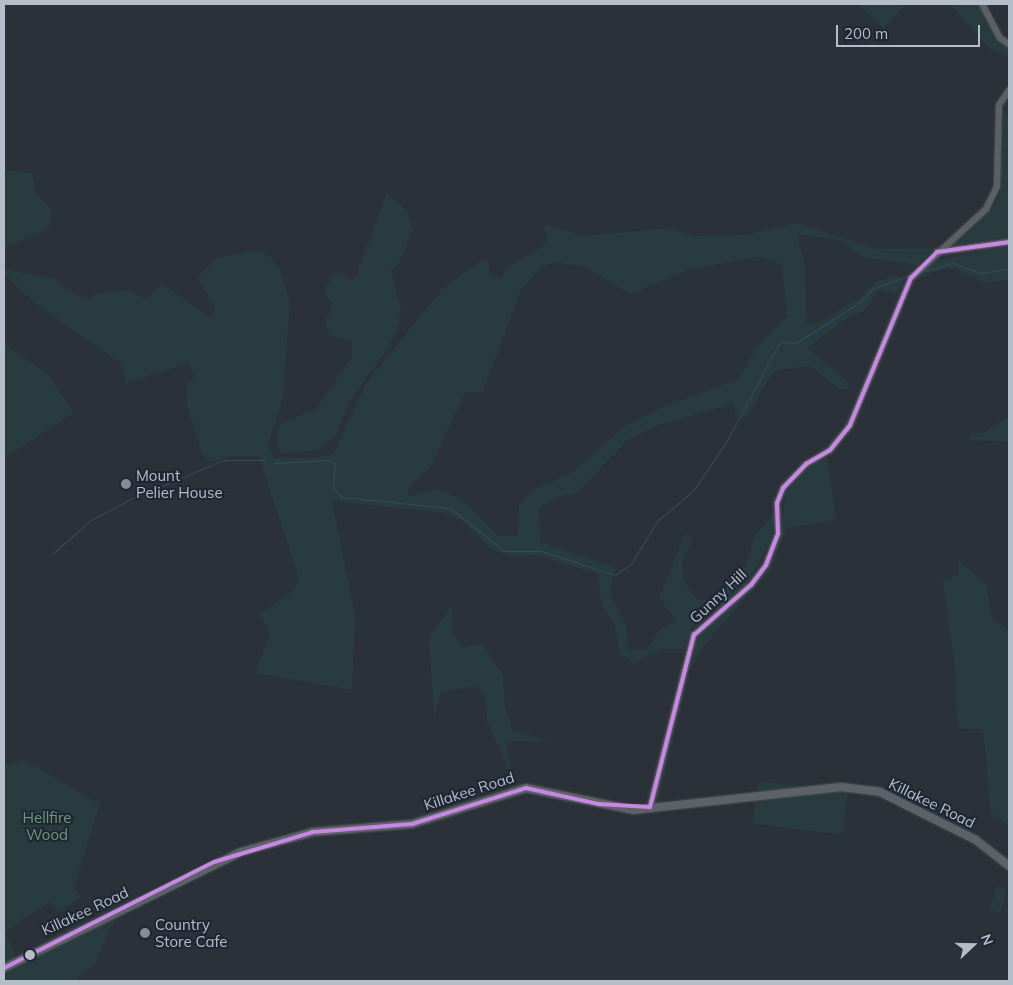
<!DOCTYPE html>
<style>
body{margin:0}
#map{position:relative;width:1013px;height:985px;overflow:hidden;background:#2b3138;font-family:Mulish,sans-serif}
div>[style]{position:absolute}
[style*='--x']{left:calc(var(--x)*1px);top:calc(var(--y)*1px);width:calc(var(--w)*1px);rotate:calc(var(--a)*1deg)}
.green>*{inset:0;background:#283b3e;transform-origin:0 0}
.stream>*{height:1px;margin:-0.5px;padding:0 0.5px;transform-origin:0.5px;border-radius:0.5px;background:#3a4a62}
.roads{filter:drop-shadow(0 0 1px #494d53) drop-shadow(0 0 1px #494d53)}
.minor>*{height:6px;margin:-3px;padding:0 3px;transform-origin:3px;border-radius:3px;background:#5b5f66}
.major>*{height:8px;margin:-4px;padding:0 4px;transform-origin:4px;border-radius:4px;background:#5d6168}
.bus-1>*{height:4px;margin:-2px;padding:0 2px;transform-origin:2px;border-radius:2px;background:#c787e3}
.dots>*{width:14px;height:14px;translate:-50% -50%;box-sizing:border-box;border:2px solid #1e2733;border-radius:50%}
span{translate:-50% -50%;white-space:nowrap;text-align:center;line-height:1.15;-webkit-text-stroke:4px #1e2733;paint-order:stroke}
.poi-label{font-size:15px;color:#b5bdc9}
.left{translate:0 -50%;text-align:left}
.street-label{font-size:15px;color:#b5bdc9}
.park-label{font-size:15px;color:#6d9976}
.frame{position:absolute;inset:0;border:5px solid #b5bdc9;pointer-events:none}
.north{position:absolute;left:948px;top:920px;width:50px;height:50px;-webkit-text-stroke:4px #1e2733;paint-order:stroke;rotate:69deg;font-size:14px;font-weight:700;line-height:20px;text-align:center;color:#b5bdc9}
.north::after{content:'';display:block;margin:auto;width:18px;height:22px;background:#b5bdc9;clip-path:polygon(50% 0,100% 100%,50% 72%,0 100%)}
.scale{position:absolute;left:836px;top:25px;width:144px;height:22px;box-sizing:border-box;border:2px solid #b5bdc9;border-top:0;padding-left:6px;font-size:15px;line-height:18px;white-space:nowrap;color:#b5bdc9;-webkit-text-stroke:4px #1e2733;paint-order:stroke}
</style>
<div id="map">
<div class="green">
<i style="clip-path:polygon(857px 4px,906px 4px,884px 28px)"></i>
<i style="clip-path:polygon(950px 4px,979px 4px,999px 41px,1009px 46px,1009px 57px,990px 49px)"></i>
<i style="clip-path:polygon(1003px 113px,1009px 115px,1009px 237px,951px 245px,992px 209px,1000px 195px)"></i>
<i style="clip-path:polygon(4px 170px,32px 173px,36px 193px,50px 207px,51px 218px,48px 229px,4px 248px)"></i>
<i style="clip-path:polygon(387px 193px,407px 210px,413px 230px,402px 258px,391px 271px,401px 310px,398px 327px,390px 345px,350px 401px,335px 437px,319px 450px,280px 454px,276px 439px,281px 423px,316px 409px,352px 356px,352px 342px,330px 335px,325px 324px,332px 304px,324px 291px,332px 275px,340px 272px,347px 279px,355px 278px)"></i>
<i style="clip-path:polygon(evenodd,797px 223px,877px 249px,937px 248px,917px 265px,865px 258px,839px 240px,797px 234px,805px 266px,807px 322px,814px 325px,858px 299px,875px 282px,896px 275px,904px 281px,896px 294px,880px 290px,863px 312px,850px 316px,807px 348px,848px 382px,849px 390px,839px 389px,810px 366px,780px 370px,771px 374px,748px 416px,737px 419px,733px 404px,658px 425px,628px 440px,576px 493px,555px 498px,539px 509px,540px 542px,615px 567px,610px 593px,626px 626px,628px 650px,647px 650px,658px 631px,676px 620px,659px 598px,685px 533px,693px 538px,682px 562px,684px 581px,697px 600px,706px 600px,731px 585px,745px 567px,755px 536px,775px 511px,772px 538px,744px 589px,692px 626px,684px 649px,661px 649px,631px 665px,630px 659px,619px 654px,615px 626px,601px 603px,598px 574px,536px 555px,512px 557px,491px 549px,462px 521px,445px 513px,332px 501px,355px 615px,352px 690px,255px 673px,270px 634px,260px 614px,293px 591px,299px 579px,259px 456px,231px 456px,211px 462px,203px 456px,187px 405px,187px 382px,195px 380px,189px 363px,127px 383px,119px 362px,37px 305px,4px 274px,4px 269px,56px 279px,64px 288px,88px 300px,95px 294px,127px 290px,145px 299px,162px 284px,210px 317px,216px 309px,198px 278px,209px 265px,217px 258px,258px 250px,270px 257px,280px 269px,290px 303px,283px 397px,268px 444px,274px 458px,315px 458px,333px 454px,367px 382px,443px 288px,487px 257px,490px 275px,502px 278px,506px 268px,544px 246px,548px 239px,543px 228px,548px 225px,585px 236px,666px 228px,696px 236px,746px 235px,797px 223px,757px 257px,776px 261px,782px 268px,787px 316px,756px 347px,739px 379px,665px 406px,625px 426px,571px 473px,533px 490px,519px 505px,518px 536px,499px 536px,460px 498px,436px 489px,410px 496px,407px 490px,430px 468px,465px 393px,483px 392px,521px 290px,542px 267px,556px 262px,585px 267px,631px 294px,688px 270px,757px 257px)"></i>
<i style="clip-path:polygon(1009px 246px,1009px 280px,984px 283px,955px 269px,939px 270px,916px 280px,915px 277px,932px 261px)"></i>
<i style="clip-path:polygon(4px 344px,48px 374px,74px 413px,4px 458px)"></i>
<i style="clip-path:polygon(1009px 416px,1009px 442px,968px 440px,973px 433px,983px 433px)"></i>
<i style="clip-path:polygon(827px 456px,836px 520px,787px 528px,771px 569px,708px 641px,689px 671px,658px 802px,657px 790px,698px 636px,751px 588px,779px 539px,787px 488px,812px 462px)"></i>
<i style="clip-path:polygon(959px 561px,986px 583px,992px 619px,1009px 629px,1009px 825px,991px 814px,983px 729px,962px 729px,957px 724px,955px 667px,943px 581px,959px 574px)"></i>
<i style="clip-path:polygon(452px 606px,453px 634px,463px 647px,482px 644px,503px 675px,505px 707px,513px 730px,553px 742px,506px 741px,512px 777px,487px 722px,486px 701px,477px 686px,441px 692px,434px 719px,429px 636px)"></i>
<i style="clip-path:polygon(24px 760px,100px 804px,74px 888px,82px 897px,58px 912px,51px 902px,21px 920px,5px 934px,17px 958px,4px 966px,4px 765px)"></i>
<i style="left:848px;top:792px;width:43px;height:91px;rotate:97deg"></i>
<i style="left:996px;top:886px;width:11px;height:25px;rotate:15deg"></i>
<i style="clip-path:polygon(116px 917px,95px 964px,74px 981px,4px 981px,4px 973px)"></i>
</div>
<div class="stream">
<i style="--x:921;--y:272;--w:33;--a:-16"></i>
<i style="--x:953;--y:263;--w:29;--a:20"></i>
<i style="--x:980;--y:273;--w:29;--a:-8"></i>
<i style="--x:274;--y:463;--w:55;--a:-3.1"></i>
<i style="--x:329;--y:460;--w:7;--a:27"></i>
<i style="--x:335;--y:463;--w:24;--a:95"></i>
<i style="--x:333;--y:487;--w:13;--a:51"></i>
<i style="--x:341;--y:497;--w:110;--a:5.8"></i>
<i style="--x:450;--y:508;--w:69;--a:38.5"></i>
<i style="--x:504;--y:551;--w:37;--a:0"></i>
<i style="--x:541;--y:551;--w:78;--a:18"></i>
<i style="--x:615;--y:575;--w:19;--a:-35"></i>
<i style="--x:631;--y:564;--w:50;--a:-58.8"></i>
<i style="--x:657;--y:521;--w:47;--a:-39.8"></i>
<i style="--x:693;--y:491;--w:57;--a:-55.8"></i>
<i style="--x:725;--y:444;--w:116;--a:-61.7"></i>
<i style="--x:780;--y:342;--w:16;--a:4"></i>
<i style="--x:796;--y:343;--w:76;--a:-32.6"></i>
<i style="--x:860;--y:302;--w:18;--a:-47"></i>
<i style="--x:872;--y:289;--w:40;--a:-20.2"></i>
<i style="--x:52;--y:554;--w:52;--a:-41.1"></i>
<i style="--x:91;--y:520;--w:40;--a:-28"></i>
<i style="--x:126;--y:501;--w:105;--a:-22.9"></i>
<i style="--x:223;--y:460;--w:41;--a:0"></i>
</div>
<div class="roads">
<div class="minor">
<i style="--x:982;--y:4;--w:38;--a:62"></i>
<i style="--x:1000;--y:38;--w:11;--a:34"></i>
<i style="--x:937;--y:252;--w:73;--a:-7.9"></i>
<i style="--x:650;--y:807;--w:178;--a:-75.7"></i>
<i style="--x:694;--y:635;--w:76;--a:-41.3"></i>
<i style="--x:751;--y:585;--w:25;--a:-53"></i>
<i style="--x:766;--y:565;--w:34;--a:-69"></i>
<i style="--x:778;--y:533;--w:30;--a:-92"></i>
<i style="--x:777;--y:503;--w:16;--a:-68"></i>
<i style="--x:783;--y:488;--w:33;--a:-46"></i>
<i style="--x:806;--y:464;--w:28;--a:-30"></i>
<i style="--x:830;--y:450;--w:32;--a:-51"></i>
<i style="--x:850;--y:425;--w:159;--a:-67.5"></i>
<i style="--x:911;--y:278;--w:102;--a:-42.6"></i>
<i style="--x:986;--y:209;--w:25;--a:-64"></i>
<i style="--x:997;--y:186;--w:81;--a:-88.6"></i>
<i style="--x:999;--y:105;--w:18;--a:-56"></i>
</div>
<div class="major">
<i style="--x:4;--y:968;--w:264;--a:-26.1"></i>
<i style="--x:241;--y:852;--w:75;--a:-15.5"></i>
<i style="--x:313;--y:832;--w:99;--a:-4.6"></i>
<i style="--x:412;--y:824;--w:120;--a:-17.5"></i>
<i style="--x:526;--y:788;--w:109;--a:11.6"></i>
<i style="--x:633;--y:810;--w:209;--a:-6.3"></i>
<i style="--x:841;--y:787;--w:39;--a:7"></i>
<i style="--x:880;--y:792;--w:107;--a:26.6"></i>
<i style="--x:976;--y:840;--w:42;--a:38.2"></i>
</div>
</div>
<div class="bus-1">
<i style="--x:937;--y:252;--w:73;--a:-7.9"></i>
<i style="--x:650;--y:807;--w:178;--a:-75.7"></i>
<i style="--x:694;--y:635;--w:76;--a:-41.3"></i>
<i style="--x:751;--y:585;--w:25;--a:-53"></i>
<i style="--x:766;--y:565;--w:34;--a:-69"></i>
<i style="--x:778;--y:533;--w:30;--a:-92"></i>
<i style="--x:777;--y:503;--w:16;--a:-68"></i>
<i style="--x:783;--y:488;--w:33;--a:-46"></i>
<i style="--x:806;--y:464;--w:28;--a:-30"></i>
<i style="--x:830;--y:450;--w:32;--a:-51"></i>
<i style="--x:850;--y:425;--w:159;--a:-67.5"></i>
<i style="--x:911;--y:278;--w:37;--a:-45"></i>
<i style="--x:4;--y:968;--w:235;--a:-26.8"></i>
<i style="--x:214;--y:862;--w:103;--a:-16.9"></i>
<i style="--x:313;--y:832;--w:99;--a:-4.6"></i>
<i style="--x:412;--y:824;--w:120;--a:-17.5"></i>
<i style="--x:526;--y:788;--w:75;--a:12.4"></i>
<i style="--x:599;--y:804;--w:51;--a:3.4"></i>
</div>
<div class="dots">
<i style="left:126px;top:484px;background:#858c96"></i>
<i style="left:145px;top:933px;background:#858c96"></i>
<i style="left:30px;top:955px;background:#b5bdc9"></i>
</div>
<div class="poi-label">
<span class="left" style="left:136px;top:484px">Mount<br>Pelier House</span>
<span class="left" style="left:155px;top:933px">Country<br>Store Cafe</span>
</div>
<div class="street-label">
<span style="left:718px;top:596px;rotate:-43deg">Gunny Hill</span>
<span style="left:469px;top:791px;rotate:-18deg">Killakee Road</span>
<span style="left:932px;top:803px;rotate:26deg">Killakee Road</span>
<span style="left:85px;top:911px;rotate:-25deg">Killakee Road</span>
</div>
<div class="park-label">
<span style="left:47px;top:826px">Hellfire<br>Wood</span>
</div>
<div class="frame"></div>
<div class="north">N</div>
<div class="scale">200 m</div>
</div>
